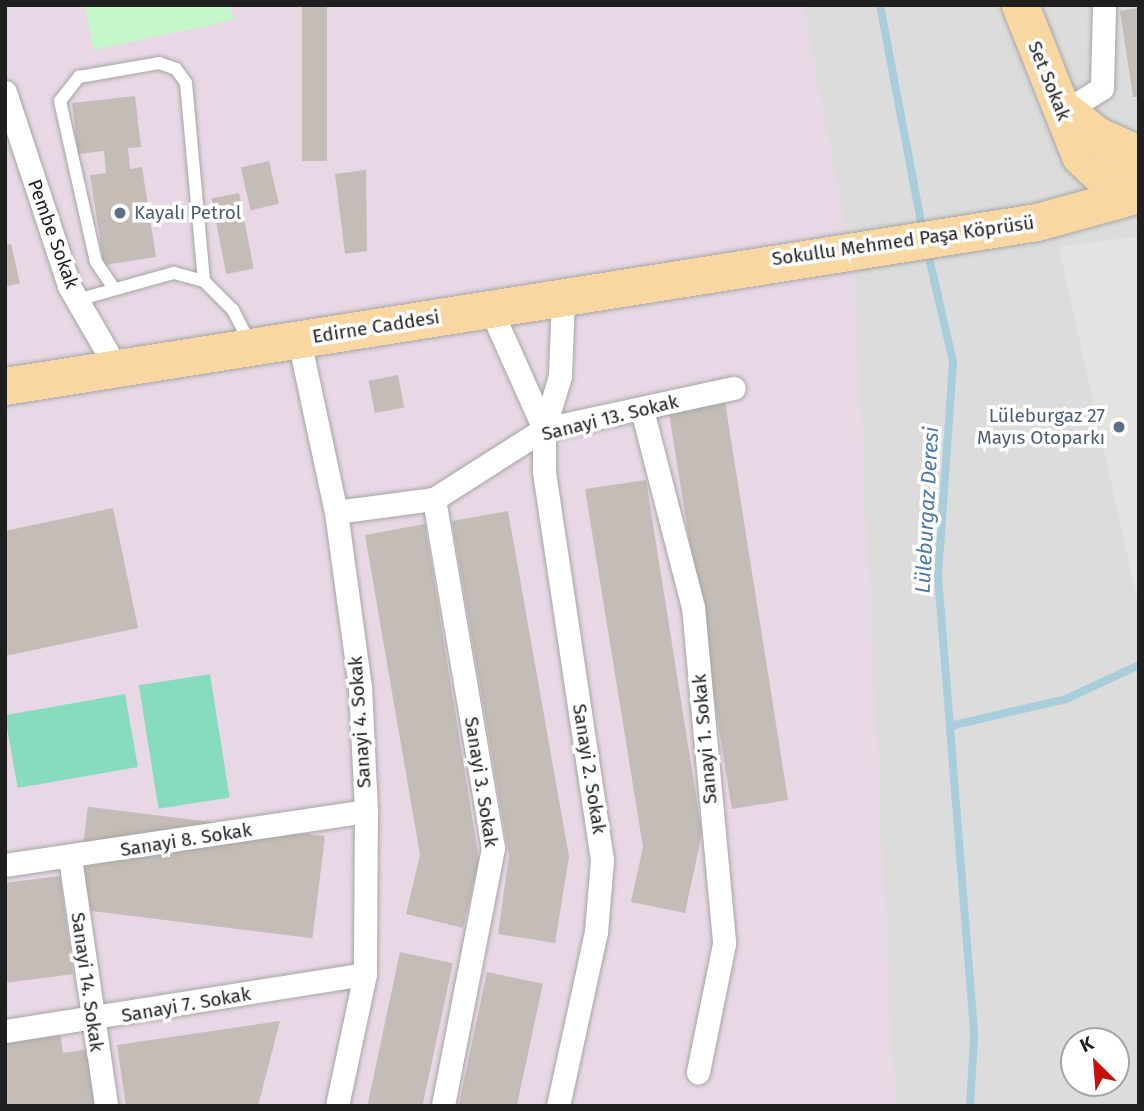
<!DOCTYPE html>
<meta charset="utf-8">
<style>
body{margin:0}
#map{position:relative;width:1144px;height:1111px;overflow:hidden;background:#f0ede6;font-family:"Fira Sans",sans-serif}
div>[style]{position:absolute}
[style*='--x']{left:calc(var(--x)*1px);top:calc(var(--y)*1px);width:calc(var(--w)*1px);rotate:calc(var(--a)*1deg)}
.residential>*{inset:0;background:#dddcdc}
.industrial>*{inset:0;background:#e8d8e5}
.park>*{inset:0;background:#c5f7cb}
.pitch>*{inset:0;background:#87dbbe;transform-origin:0 0}
.parking>*{inset:0;background:#e3e3e3}
.stream>*{height:8px;margin:-4px;padding:0 4px;transform-origin:4px;border-radius:4px;background:#a8cedb}
.building>*{inset:0;background:#c4bcb6;transform-origin:0 0}
.roads{filter:drop-shadow(0 0 2px #a6a6a6) drop-shadow(0 0 2px #a6a6a6)}
.lane>*{height:12px;margin:-6px;padding:0 6px;transform-origin:6px;border-radius:6px;background:#fff}
.street>*{height:23px;margin:-11.5px;padding:0 11.5px;transform-origin:11.5px;border-radius:11.5px;background:#fff}
.primary>*{height:37px;margin:-18.5px;padding:0 18.5px;transform-origin:18.5px;border-radius:18.5px;background:#f8d7a3}
.dots>*{width:19px;height:19px;translate:-50% -50%;box-sizing:border-box;border:4px solid #fff;border-radius:50%}
span{translate:-50% -50%;white-space:nowrap;text-align:center;line-height:1.15;-webkit-text-stroke:7px #fff;paint-order:stroke}
.street-label{font-size:19px;color:#1f1f1f}
.service-label{font-size:19px;color:#4e5e75}
.left{translate:0 -50%;text-align:left}
.right{translate:-100% -50%;text-align:right}
.water-label{font-size:21px;color:#4f79ac;font-style:italic}
.frame{position:absolute;inset:0;border:7px solid #1f1f1f;pointer-events:none}
.north{position:absolute;left:1060px;top:1027px;width:70px;height:70px;box-sizing:border-box;background:#fff;border:2px solid #a5a5a5;border-radius:50%;rotate:335deg;font-size:19px;font-weight:700;line-height:28px;text-align:center;color:#1f1f1f}
.north::after{content:'';display:block;margin:auto;width:24px;height:32px;background:#c61008;clip-path:polygon(50% 0,100% 100%,50% 72%,0 100%)}
</style>
<div id="map">
<div class="residential">
<i style="clip-path:polygon(evenodd,5px 5px,1139px 5px,1139px 1106px,5px 1106px,5px 5px,1074px 1041px,1116px 1041px,1116px 1083px,1074px 1083px,1074px 1041px)"></i>
</div>
<div class="industrial">
<i style="clip-path:polygon(5px 5px,803px 5px,854px 271px,895px 1106px,5px 1106px)"></i>
</div>
<div class="park">
<i style="clip-path:polygon(84px 5px,230px 5px,234px 20px,94px 50px)"></i>
</div>
<div class="pitch">
<i style="left:210px;top:674px;width:125px;height:72px;rotate:81deg"></i>
<i style="left:125px;top:694px;width:74px;height:122px;rotate:80deg"></i>
</div>
<div class="parking">
<i style="clip-path:polygon(1139px 236px,1139px 607px,1059px 247px)"></i>
</div>
<div class="stream">
<i style="--x:880;--y:5;--w:232;--a:79.3"></i>
<i style="--x:927;--y:249;--w:116;--a:77"></i>
<i style="--x:953;--y:362;--w:214;--a:94"></i>
<i style="--x:938;--y:575;--w:463;--a:85.5"></i>
<i style="--x:974;--y:1037;--w:69;--a:93.3"></i>
<i style="--x:950;--y:726;--w:119;--a:-13.1"></i>
<i style="--x:1066;--y:699;--w:81;--a:-25"></i>
</div>
<div class="building">
<i style="left:302px;top:5px;width:25px;height:156px"></i>
<i style="clip-path:polygon(1137px 8px,1139px 97px,1133px 97px,1120px 11px)"></i>
<i style="clip-path:polygon(135px 96px,141px 147px,128px 148px,130px 169px,142px 167px,156px 257px,104px 265px,90px 175px,106px 173px,104px 151px,78px 154px,72px 103px)"></i>
<i style="left:269px;top:161px;width:44px;height:29px;rotate:77deg"></i>
<i style="clip-path:polygon(366px 170px,367px 251px,345px 254px,335px 174px)"></i>
<i style="left:239px;top:193px;width:77px;height:28px;rotate:79deg"></i>
<i style="clip-path:polygon(11px 244px,20px 283px,5px 287px,5px 245px)"></i>
<i style="left:398px;top:375px;width:33px;height:30px;rotate:79deg"></i>
<i style="left:725px;top:402px;width:403px;height:57px;rotate:81deg"></i>
<i style="clip-path:polygon(646px 480px,702px 833px,685px 913px,631px 902px,643px 847px,585px 489px)"></i>
<i style="clip-path:polygon(113px 508px,138px 628px,5px 656px,5px 531px)"></i>
<i style="clip-path:polygon(508px 511px,569px 857px,555px 943px,498px 934px,509px 856px,452px 521px)"></i>
<i style="clip-path:polygon(425px 524px,479px 860px,463px 928px,406px 914px,420px 855px,365px 535px)"></i>
<i style="left:325px;top:836px;width:103px;height:239px;rotate:97deg"></i>
<i style="clip-path:polygon(60px 876px,73px 974px,5px 983px,5px 883px)"></i>
<i style="left:400px;top:952px;width:54px;height:157px;rotate:12deg"></i>
<i style="left:487px;top:972px;width:57px;height:137px;rotate:12deg"></i>
<i style="clip-path:polygon(280px 1021px,258px 1106px,126px 1106px,117px 1045px)"></i>
<i style="clip-path:polygon(60px 1033px,63px 1053px,89px 1049px,97px 1106px,5px 1106px,5px 1041px)"></i>
</div>
<div class="roads">
<div class="lane">
<i style="--x:113;--y:287;--w:30;--a:-124"></i>
<i style="--x:96;--y:262;--w:165;--a:-102.6"></i>
<i style="--x:60;--y:101;--w:31;--a:-52"></i>
<i style="--x:79;--y:77;--w:81;--a:-9.9"></i>
<i style="--x:159;--y:63;--w:18;--a:19"></i>
<i style="--x:176;--y:69;--w:17;--a:54"></i>
<i style="--x:186;--y:83;--w:199;--a:84.8"></i>
<i style="--x:77;--y:300;--w:101;--a:-15.6"></i>
<i style="--x:174;--y:273;--w:31;--a:15"></i>
<i style="--x:204;--y:281;--w:41;--a:45"></i>
<i style="--x:233;--y:310;--w:36;--a:63"></i>
</div>
<div class="street">
<i style="--x:5;--y:92;--w:204;--a:71.7"></i>
<i style="--x:69;--y:286;--w:96;--a:60"></i>
<i style="--x:1057;--y:104;--w:21;--a:-3"></i>
<i style="--x:1078;--y:103;--w:28;--a:-32"></i>
<i style="--x:1102;--y:88;--w:83;--a:-88.6"></i>
<i style="--x:490;--y:308;--w:133;--a:65.9"></i>
<i style="--x:299;--y:340;--w:176;--a:77.9"></i>
<i style="--x:336;--y:512;--w:177;--a:82.2"></i>
<i style="--x:360;--y:687;--w:124;--a:87.2"></i>
<i style="--x:366;--y:811;--w:163;--a:90.4"></i>
<i style="--x:365;--y:974;--w:135;--a:102"></i>
<i style="--x:642;--y:410;--w:203;--a:75.5"></i>
<i style="--x:693;--y:607;--w:338;--a:84.7"></i>
<i style="--x:724;--y:944;--w:131;--a:101.5"></i>
<i style="--x:434;--y:499;--w:354;--a:80.4"></i>
<i style="--x:493;--y:848;--w:263;--a:101"></i>
<i style="--x:336;--y:512;--w:99;--a:-7.6"></i>
<i style="--x:434;--y:499;--w:130;--a:-32.5"></i>
<i style="--x:544;--y:429;--w:194;--a:-12.2"></i>
<i style="--x:70;--y:858;--w:251;--a:81.7"></i>
<i style="--x:5;--y:865;--w:365;--a:-8.5"></i>
<i style="--x:5;--y:1031;--w:364;--a:-9"></i>
<i style="--x:558;--y:1106;--w:178;--a:-77.7"></i>
<i style="--x:596;--y:932;--w:72;--a:-85.2"></i>
<i style="--x:602;--y:860;--w:393;--a:-98.5"></i>
<i style="--x:544;--y:471;--w:42;--a:-90"></i>
<i style="--x:544;--y:429;--w:55;--a:-73.2"></i>
<i style="--x:560;--y:376;--w:78;--a:-87.8"></i>
</div>
<div class="primary">
<i style="--x:1020;--y:5;--w:162;--a:68.3"></i>
<i style="--x:1080;--y:156;--w:23;--a:43"></i>
<i style="--x:1097;--y:172;--w:44;--a:18.4"></i>
<i style="--x:1061;--y:107;--w:47;--a:38.1"></i>
<i style="--x:1098;--y:136;--w:45;--a:23.7"></i>
<i style="--x:5;--y:386;--w:1045;--a:-9.03"></i>
<i style="--x:1037;--y:222;--w:106;--a:-15.4"></i>
</div>
</div>
<div class="dots">
<i style="left:120px;top:213px;background:#5c6f8a"></i>
<i style="left:1119px;top:427px;background:#5c6f8a"></i>
</div>
<div class="street-label">
<span style="left:1049px;top:81px;rotate:68deg">Set Sokak</span>
<span style="left:53px;top:234px;rotate:70deg">Pembe Sokak</span>
<span style="left:903px;top:241px;rotate:-8deg">Sokullu Mehmed Paşa Köprüsü</span>
<span style="left:376px;top:327px;rotate:-9deg">Edirne Caddesi</span>
<span style="left:610px;top:418px;rotate:-14deg">Sanayi 13. Sokak</span>
<span style="left:360px;top:722px;rotate:-94deg">Sanayi 4. Sokak</span>
<span style="left:705px;top:739px;rotate:-95deg">Sanayi 1. Sokak</span>
<span style="left:589px;top:769px;rotate:81deg">Sanayi 2. Sokak</span>
<span style="left:481px;top:782px;rotate:81deg">Sanayi 3. Sokak</span>
<span style="left:186px;top:840px;rotate:-9deg">Sanayi 8. Sokak</span>
<span style="left:87px;top:982px;rotate:82deg">Sanayi 14. Sokak</span>
<span style="left:186px;top:1005px;rotate:-10deg">Sanayi 7. Sokak</span>
</div>
<div class="service-label">
<span class="left" style="left:134px;top:213px">Kayalı Petrol</span>
<span class="right" style="left:1105px;top:427px">Lüleburgaz 27<br>Mayıs Otoparkı</span>
</div>
<div class="water-label">
<span style="left:927px;top:510px;rotate:-87deg">Lüleburgaz Deresi</span>
</div>
<div class="frame"></div>
<div class="north">K</div>
</div>
